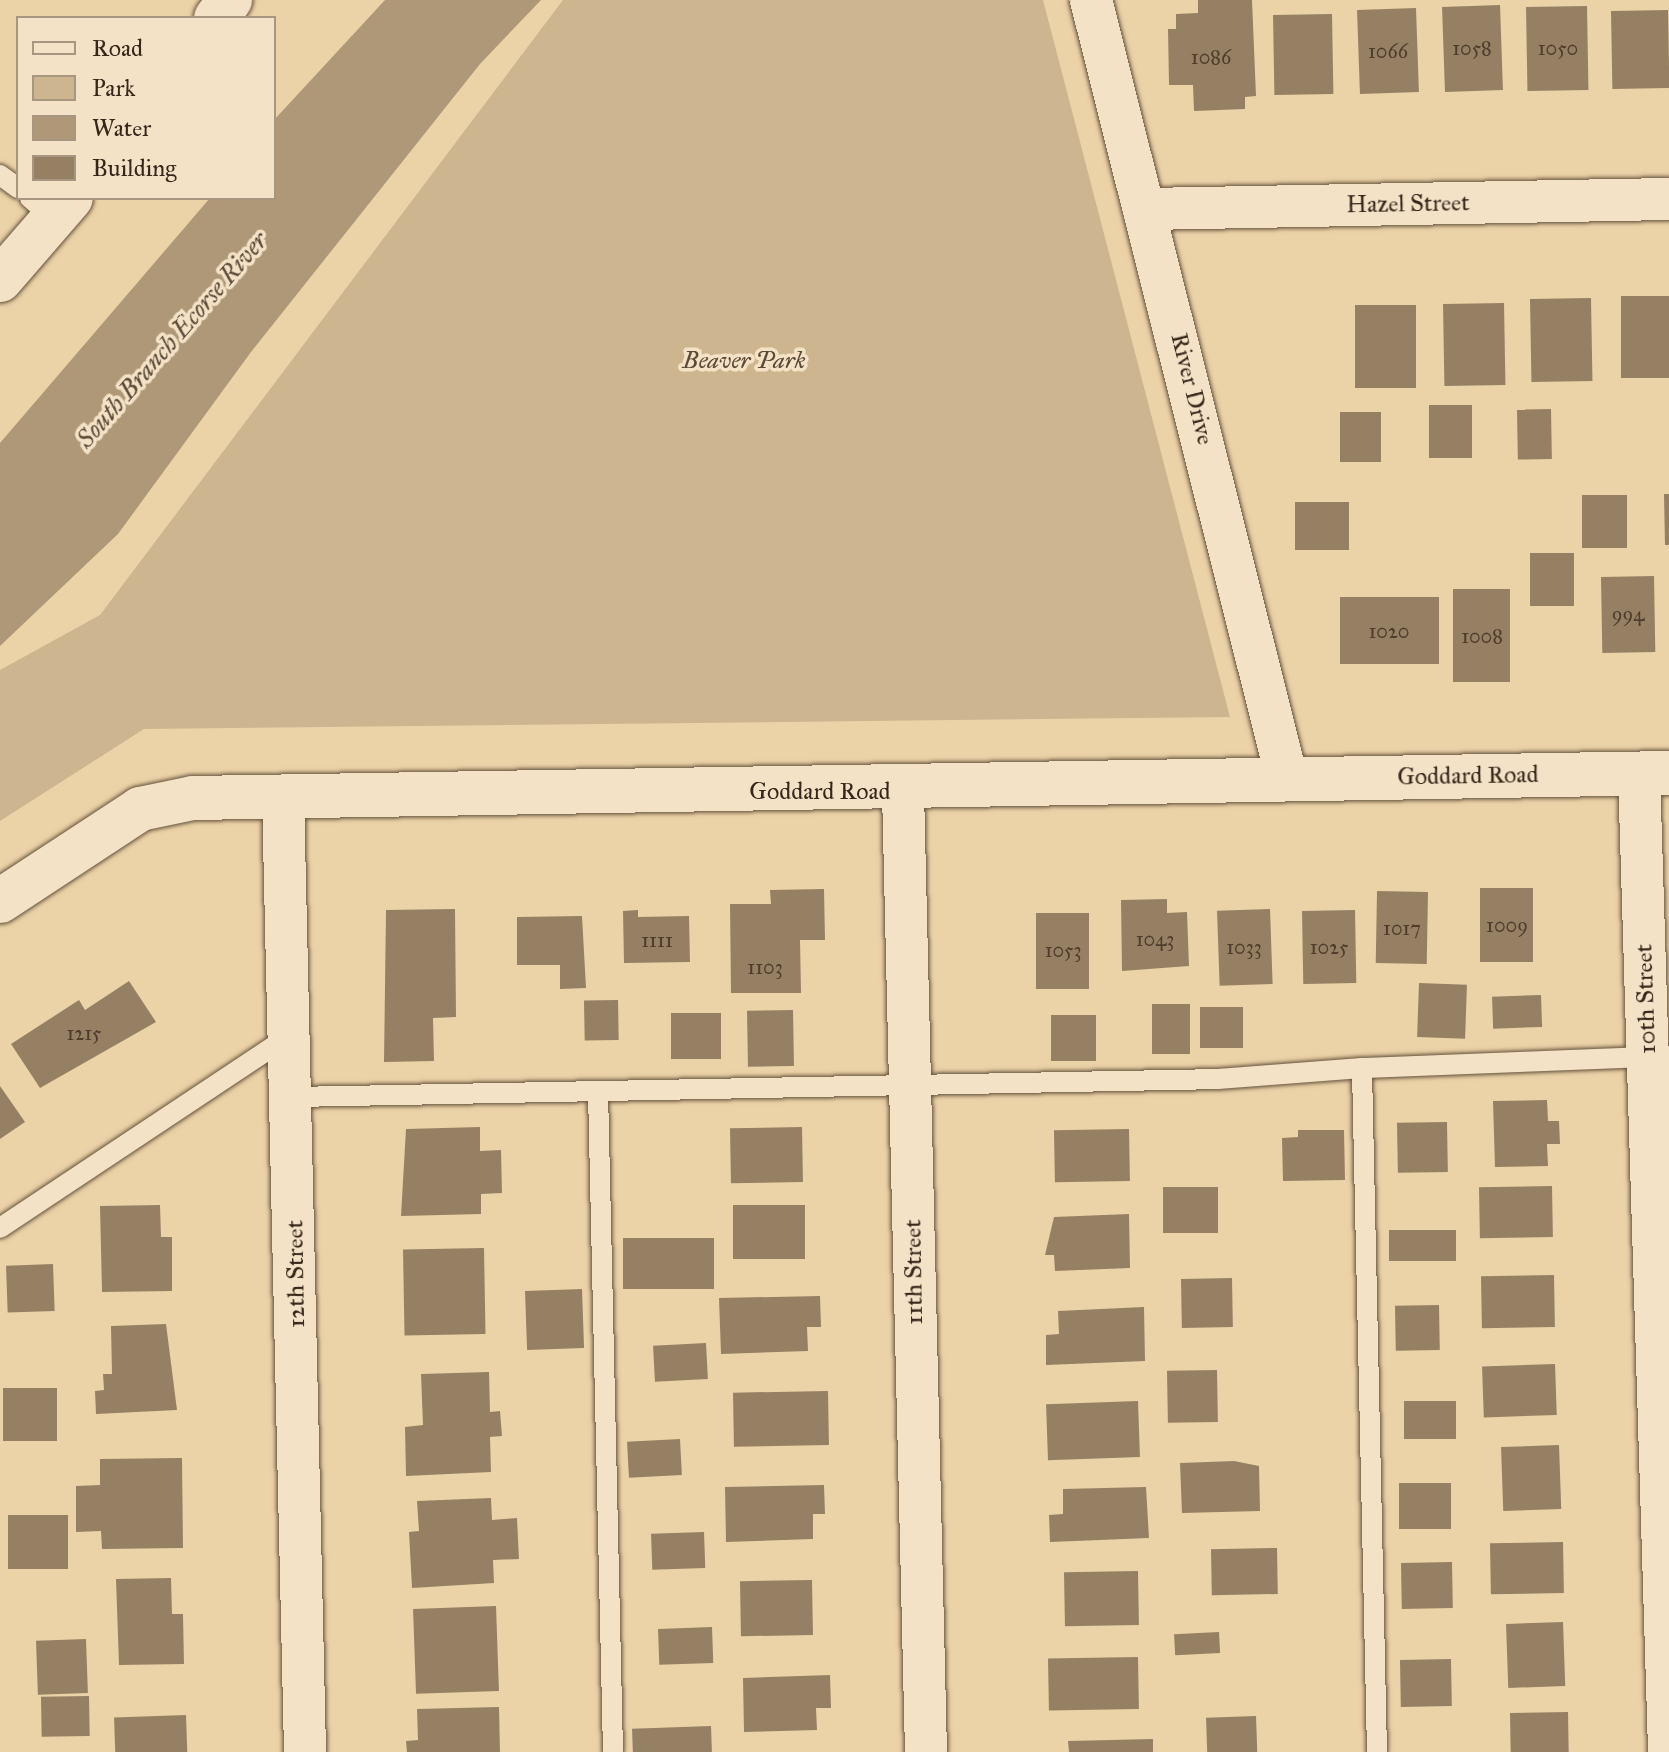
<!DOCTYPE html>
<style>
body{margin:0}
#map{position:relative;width:1669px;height:1752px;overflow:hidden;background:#ecd2a7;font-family:"IM FELL Great Primer",serif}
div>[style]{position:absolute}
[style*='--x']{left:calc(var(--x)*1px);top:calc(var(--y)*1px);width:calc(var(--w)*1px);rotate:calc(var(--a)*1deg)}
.green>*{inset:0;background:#cdb58f}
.water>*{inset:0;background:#ae9877}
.building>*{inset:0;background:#958063;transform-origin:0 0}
.roads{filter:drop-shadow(0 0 2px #64523d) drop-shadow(0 0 2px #64523d)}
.lane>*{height:20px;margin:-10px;padding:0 10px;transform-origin:10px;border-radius:10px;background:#f3e2c6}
.street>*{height:42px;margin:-21px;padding:0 21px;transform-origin:21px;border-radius:21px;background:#f3e2c6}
.secondary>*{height:44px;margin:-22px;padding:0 22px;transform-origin:22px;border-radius:22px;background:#f3e2c6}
span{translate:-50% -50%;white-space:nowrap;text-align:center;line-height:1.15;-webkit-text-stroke:7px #f3e2c6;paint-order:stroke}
.number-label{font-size:20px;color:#4e3d2c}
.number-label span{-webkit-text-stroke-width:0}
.street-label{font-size:24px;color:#36271a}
.park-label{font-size:24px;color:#5c4a37;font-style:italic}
.water-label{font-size:26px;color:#5a4936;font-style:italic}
.legend{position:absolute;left:16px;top:16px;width:260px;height:184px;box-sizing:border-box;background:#f3e2c6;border:2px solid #a79781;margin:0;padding:10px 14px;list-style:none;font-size:24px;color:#36271a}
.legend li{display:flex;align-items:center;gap:16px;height:40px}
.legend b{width:40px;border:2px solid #a79781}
</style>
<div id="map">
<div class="green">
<i style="clip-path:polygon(563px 0,1043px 0,1230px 717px,144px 729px,0 821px,0 670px,100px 615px)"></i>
</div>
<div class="water">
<i style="clip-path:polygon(385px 0,541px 0,480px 64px,251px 352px,118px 534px,0 646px,0 443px,210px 198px,274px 198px,274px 120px)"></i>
</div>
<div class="building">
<i style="clip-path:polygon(1198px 0,1252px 0,1256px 96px,1245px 97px,1245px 109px,1194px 111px,1193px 85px,1169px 85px,1168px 29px,1176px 29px,1176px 14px,1198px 13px)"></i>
<i style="left:1500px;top:5px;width:85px;height:58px;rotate:88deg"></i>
<i style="left:1587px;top:6px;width:84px;height:61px;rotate:89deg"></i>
<i style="left:1416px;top:8px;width:84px;height:59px;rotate:88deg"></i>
<i style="left:1668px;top:10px;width:78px;height:57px;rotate:89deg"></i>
<i style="left:1332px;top:14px;width:80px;height:59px;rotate:89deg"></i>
<i style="left:1669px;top:296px;width:82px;height:48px;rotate:90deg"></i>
<i style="left:1591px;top:298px;width:83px;height:61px;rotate:89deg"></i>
<i style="left:1504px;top:303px;width:82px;height:61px;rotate:89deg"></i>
<i style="left:1355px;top:305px;width:61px;height:83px"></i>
<i style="left:1429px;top:405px;width:43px;height:53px"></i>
<i style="left:1551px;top:409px;width:50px;height:34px;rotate:89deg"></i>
<i style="left:1340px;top:412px;width:41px;height:50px"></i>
<i style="clip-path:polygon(1664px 494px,1669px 494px,1669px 545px,1665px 545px)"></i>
<i style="left:1627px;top:495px;width:53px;height:45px;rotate:90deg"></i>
<i style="left:1349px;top:502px;width:48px;height:54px;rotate:90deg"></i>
<i style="left:1530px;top:553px;width:44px;height:53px"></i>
<i style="left:1654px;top:576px;width:76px;height:53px;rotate:89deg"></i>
<i style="left:1453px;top:589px;width:57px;height:93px"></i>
<i style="left:1439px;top:597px;width:67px;height:99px;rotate:90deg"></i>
<i style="left:1480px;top:888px;width:53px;height:74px"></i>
<i style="clip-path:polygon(824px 889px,825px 940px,800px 940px,801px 993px,731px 993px,730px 904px,771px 904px,770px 890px)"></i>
<i style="left:1377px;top:891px;width:51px;height:72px;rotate:1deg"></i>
<i style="clip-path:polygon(1167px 899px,1167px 913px,1187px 912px,1189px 966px,1122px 971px,1121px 900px)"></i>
<i style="clip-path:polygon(455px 909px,456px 1017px,433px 1018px,434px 1061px,384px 1062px,386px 910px)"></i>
<i style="left:1270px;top:909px;width:75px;height:53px;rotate:88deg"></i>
<i style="clip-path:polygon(638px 910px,638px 917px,689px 916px,690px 962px,624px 963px,623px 911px)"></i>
<i style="left:1355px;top:910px;width:73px;height:53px;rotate:89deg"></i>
<i style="left:1036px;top:913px;width:53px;height:76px"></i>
<i style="clip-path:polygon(582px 916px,586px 988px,560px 989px,560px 965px,517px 965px,517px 917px)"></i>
<i style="clip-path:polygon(129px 981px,156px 1022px,40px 1088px,11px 1044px,79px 1000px,85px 1010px)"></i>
<i style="left:1419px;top:983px;width:48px;height:54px;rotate:2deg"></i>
<i style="left:1541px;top:995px;width:32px;height:49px;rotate:88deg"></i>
<i style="left:618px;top:1000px;width:40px;height:34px;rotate:89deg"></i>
<i style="left:1152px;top:1004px;width:38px;height:50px"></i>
<i style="left:1200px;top:1007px;width:43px;height:41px"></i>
<i style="left:793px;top:1010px;width:56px;height:46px;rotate:89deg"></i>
<i style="left:671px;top:1013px;width:50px;height:46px"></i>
<i style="left:1096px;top:1015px;width:46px;height:45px;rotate:90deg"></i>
<i style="clip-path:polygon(0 1086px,25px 1122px,0 1139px)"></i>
<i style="clip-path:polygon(1547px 1100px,1548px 1121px,1559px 1121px,1560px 1144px,1547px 1144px,1548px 1166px,1495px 1167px,1493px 1101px)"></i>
<i style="left:1447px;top:1122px;width:50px;height:50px;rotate:89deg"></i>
<i style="clip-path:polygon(480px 1127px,480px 1151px,501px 1150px,502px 1193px,481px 1194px,481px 1214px,401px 1216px,406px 1129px)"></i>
<i style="left:802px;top:1127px;width:55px;height:72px;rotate:89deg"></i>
<i style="left:1129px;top:1129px;width:52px;height:75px;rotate:89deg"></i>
<i style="clip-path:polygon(1298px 1130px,1344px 1130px,1345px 1180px,1283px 1181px,1282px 1138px,1298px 1137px)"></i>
<i style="left:1552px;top:1186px;width:51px;height:73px;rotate:89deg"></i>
<i style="left:1218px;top:1187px;width:46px;height:55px;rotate:90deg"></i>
<i style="clip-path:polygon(160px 1205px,161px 1237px,172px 1237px,172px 1291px,102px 1292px,100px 1206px)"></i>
<i style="left:805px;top:1205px;width:54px;height:72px;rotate:90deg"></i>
<i style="clip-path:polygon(1129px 1214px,1130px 1268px,1055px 1271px,1054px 1255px,1045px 1255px,1054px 1217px)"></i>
<i style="left:1389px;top:1230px;width:67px;height:31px"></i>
<i style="left:623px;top:1238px;width:91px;height:51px"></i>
<i style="left:484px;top:1248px;width:86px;height:81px;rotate:89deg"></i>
<i style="left:53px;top:1264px;width:47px;height:47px;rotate:88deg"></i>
<i style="left:1554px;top:1275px;width:52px;height:73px;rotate:89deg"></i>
<i style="left:1232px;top:1278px;width:49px;height:51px;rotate:89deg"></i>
<i style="left:582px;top:1289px;width:59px;height:57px;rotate:88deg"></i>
<i style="clip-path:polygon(820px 1296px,821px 1327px,807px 1327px,808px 1351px,721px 1354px,719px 1298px)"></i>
<i style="left:1439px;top:1305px;width:45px;height:44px;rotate:89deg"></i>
<i style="clip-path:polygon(1144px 1307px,1145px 1361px,1046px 1365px,1046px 1335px,1059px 1334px,1058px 1311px)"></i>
<i style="clip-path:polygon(166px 1324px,177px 1410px,96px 1414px,95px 1391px,104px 1390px,103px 1374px,112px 1374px,111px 1326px)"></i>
<i style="left:706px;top:1343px;width:36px;height:53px;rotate:87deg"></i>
<i style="left:1555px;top:1364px;width:51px;height:73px;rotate:88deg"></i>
<i style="left:1217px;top:1370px;width:52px;height:50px;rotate:89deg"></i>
<i style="clip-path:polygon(489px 1372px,490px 1412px,500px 1411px,502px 1436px,490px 1437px,491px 1472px,406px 1476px,405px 1427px,423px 1425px,421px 1374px)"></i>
<i style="left:3px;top:1388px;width:54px;height:53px"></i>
<i style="left:828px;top:1391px;width:54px;height:95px;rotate:89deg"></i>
<i style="left:1138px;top:1401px;width:56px;height:92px;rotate:88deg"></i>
<i style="left:1456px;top:1401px;width:38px;height:52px;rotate:90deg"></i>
<i style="left:680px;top:1439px;width:36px;height:53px;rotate:87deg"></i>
<i style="left:1559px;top:1445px;width:64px;height:58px;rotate:88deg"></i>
<i style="clip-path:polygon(182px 1458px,183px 1548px,102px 1549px,101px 1531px,76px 1532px,76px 1486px,100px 1485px,100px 1459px)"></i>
<i style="clip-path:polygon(1234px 1461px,1259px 1466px,1260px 1511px,1182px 1513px,1180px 1463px)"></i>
<i style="left:1451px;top:1483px;width:46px;height:52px;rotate:90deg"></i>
<i style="clip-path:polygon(824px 1485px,825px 1514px,813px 1514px,813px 1539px,726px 1542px,725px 1487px)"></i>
<i style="clip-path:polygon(1146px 1487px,1149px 1538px,1050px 1542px,1049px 1515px,1063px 1514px,1063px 1489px)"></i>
<i style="clip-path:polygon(491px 1498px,492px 1520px,517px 1518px,519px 1559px,493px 1560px,494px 1583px,412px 1588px,409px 1532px,419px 1531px,417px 1501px)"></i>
<i style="left:68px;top:1515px;width:54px;height:60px;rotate:90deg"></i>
<i style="left:704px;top:1532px;width:36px;height:53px;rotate:88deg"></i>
<i style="left:1563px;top:1542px;width:51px;height:73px;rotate:89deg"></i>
<i style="left:1277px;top:1548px;width:46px;height:66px;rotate:89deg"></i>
<i style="left:1452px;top:1562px;width:46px;height:51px;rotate:89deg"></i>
<i style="left:1138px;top:1571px;width:54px;height:74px;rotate:89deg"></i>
<i style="clip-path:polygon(171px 1578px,172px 1614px,183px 1614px,184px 1664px,119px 1665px,116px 1579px)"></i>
<i style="left:812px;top:1580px;width:55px;height:72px;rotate:89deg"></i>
<i style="left:496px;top:1606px;width:85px;height:83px;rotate:88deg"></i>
<i style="left:1563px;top:1622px;width:64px;height:57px;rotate:88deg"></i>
<i style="left:712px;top:1627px;width:36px;height:54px;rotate:88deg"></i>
<i style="left:1219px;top:1632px;width:21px;height:45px;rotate:87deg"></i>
<i style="left:86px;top:1639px;width:54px;height:50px;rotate:88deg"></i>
<i style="left:1138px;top:1657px;width:52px;height:90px;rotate:89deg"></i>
<i style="left:1451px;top:1659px;width:47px;height:51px;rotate:89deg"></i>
<i style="clip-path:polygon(830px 1675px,831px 1708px,816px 1708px,817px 1730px,744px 1732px,743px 1678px)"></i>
<i style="left:89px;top:1696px;width:40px;height:48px;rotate:89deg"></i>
<i style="clip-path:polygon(499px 1707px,500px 1752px,407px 1752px,406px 1741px,418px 1740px,417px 1709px)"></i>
<i style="left:1568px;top:1712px;width:40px;height:58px;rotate:89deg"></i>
<i style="left:186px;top:1715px;width:37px;height:72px;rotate:88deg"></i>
<i style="left:1256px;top:1716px;width:36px;height:50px;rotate:88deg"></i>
<i style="left:711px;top:1726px;width:26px;height:79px;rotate:88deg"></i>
<i style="clip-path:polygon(1153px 1739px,1153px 1752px,1069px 1752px,1068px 1741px)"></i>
</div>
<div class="roads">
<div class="lane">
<i style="--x:0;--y:175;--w:22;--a:36"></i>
<i style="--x:30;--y:198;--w:30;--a:41"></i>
<i style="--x:598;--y:1091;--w:661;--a:88.7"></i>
<i style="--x:293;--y:1097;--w:925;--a:-1.11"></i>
<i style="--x:1218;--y:1079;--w:144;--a:-4.4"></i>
<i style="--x:0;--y:1228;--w:346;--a:-33.6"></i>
<i style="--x:1377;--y:1752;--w:684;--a:-91.26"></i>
<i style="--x:1362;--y:1068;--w:307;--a:-2.2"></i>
</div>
<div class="street">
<i style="--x:1091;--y:0;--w:803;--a:75.88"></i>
<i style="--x:1147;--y:209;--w:522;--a:-1.1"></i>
<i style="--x:1639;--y:773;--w:979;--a:88.24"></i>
<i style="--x:903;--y:791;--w:961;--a:88.63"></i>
<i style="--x:283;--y:796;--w:956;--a:88.68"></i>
</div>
<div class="secondary">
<i style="--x:216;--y:18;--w:23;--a:-52"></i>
<i style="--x:0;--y:280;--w:108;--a:-49.1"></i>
<i style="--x:0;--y:901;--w:168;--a:-33.3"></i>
<i style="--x:140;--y:809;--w:54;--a:-11.7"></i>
<i style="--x:193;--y:798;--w:1476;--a:-0.97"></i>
</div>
</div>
<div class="number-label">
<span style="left:1472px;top:48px">1058</span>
<span style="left:1558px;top:48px">1050</span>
<span style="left:1388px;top:51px">1066</span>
<span style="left:1211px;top:57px">1086</span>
<span style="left:1628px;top:614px">994</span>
<span style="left:1389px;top:631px">1020</span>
<span style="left:1482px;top:636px">1008</span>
<span style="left:1507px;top:925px">1009</span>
<span style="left:1402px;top:928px">1017</span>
<span style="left:1155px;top:939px">1043</span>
<span style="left:657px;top:940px">1111</span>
<span style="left:1244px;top:947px">1033</span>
<span style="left:1329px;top:947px">1025</span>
<span style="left:1063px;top:950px">1053</span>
<span style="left:765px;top:967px">1103</span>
<span style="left:84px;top:1033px">1215</span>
</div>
<div class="street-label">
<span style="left:1408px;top:204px;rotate:-1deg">Hazel Street</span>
<span style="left:1192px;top:389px;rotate:76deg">River Drive</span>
<span style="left:1468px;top:776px;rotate:-1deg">Goddard Road</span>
<span style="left:820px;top:792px">Goddard Road</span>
<span style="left:1646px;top:999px;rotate:-92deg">10th Street</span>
<span style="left:914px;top:1272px;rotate:-91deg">11th Street</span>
<span style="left:296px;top:1274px;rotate:-91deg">12th Street</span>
</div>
<div class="park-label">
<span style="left:744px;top:361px">Beaver Park</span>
</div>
<div class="water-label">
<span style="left:172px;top:340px;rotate:-49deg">South Branch Ecorse River</span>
</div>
<ul class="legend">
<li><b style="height:10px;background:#f3e2c6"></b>Road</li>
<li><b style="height:22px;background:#cdb58f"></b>Park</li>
<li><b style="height:22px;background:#ae9877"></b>Water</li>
<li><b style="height:22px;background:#958063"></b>Building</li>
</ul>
</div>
